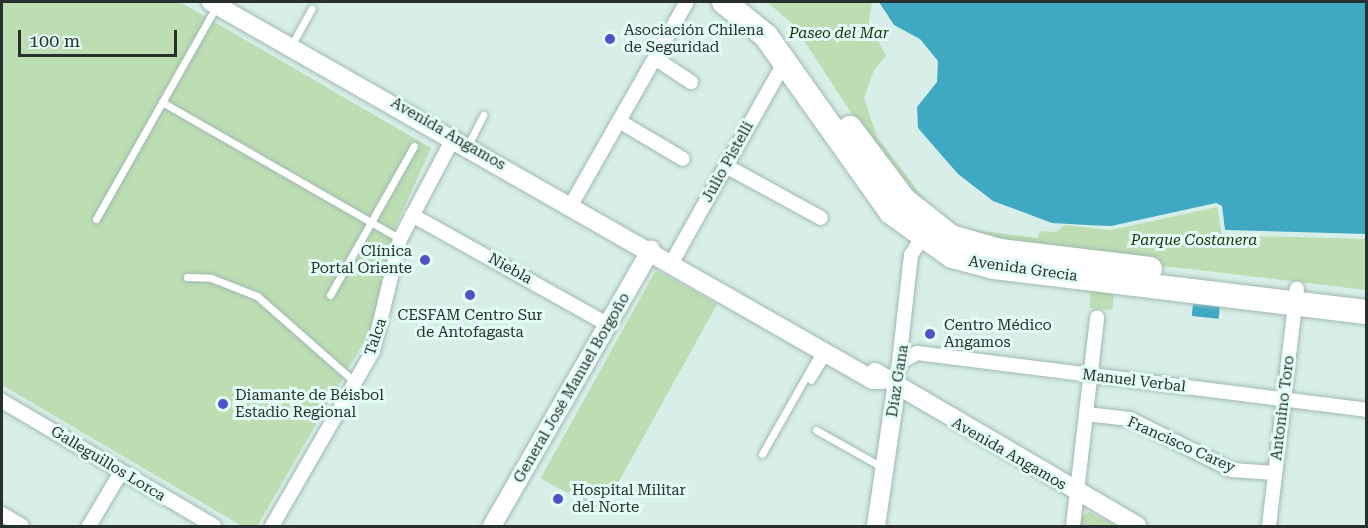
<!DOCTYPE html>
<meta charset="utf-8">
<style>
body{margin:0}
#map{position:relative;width:1368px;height:528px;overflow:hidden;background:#d7efe8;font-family:"Roboto Serif",serif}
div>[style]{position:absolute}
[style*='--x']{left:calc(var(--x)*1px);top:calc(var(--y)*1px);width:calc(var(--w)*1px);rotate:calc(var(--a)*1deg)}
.green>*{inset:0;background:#bcdeb2;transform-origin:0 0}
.water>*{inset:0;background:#3fa9c4;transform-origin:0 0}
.roads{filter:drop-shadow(0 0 2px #a1b9b2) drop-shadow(0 0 2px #a1b9b2)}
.lane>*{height:7px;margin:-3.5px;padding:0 3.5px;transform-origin:3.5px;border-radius:3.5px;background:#fff}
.street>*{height:14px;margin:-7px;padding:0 7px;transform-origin:7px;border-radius:7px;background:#fff}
.secondary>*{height:18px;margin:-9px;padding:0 9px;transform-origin:9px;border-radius:9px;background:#fff}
.highway>*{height:24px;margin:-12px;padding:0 12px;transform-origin:12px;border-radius:12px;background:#fff}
.dots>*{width:16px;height:16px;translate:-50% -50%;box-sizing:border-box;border:3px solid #e4fcf6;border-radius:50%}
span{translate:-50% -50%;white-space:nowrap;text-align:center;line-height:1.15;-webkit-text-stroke:6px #e4fcf6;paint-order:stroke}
.poi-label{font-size:15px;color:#27302e}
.left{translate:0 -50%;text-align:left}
.right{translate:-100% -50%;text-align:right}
.park-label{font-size:15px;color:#123206;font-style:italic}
.street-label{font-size:15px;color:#27302e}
.frame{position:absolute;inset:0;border:3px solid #27302e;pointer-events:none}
.scale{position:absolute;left:18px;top:30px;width:159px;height:27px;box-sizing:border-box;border:3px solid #27302e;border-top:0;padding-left:8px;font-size:18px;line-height:21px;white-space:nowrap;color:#27302e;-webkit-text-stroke:4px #e4fcf6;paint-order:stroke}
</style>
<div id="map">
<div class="green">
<i style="clip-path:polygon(2px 2px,180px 2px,431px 148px,394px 230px,376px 321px,257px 526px,242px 526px,2px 385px)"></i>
<i style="clip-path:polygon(767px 2px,872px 2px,869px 22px,886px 56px,874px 70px,864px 98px,877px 137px,936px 215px,959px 228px,1038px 238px,1040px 231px,1056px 232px,1065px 225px,1111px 230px,1217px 207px,1222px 235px,1366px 239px,1366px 290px,978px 244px,906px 197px,794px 25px)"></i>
<i style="left:656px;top:270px;width:70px;height:238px;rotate:29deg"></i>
<i style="left:1091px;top:291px;width:23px;height:17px;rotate:5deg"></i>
<i style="clip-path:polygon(1089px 512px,1116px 526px,1080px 526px,1081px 516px)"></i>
</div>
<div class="water">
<i style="clip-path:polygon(879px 2px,1366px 2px,1366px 234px,1225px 230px,1222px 206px,1216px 203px,1111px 226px,1086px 225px,1052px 223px,993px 201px,958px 174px,918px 128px,917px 107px,937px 82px,938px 61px,920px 39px,894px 25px)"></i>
<i style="left:1193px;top:304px;width:27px;height:12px;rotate:6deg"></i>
</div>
<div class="roads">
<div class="lane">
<i style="--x:291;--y:46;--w:43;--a:-61.1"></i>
<i style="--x:162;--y:102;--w:275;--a:29.9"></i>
<i style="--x:468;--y:145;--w:34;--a:-63"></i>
<i style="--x:96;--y:219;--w:244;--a:-60.5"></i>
<i style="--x:187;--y:277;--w:24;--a:2"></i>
<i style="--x:211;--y:278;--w:49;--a:21.4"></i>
<i style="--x:257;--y:296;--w:130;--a:41.3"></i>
<i style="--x:330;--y:295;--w:171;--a:-60.6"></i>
<i style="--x:811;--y:380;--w:31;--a:-58"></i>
<i style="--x:816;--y:430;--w:76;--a:29.3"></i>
<i style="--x:762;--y:454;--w:117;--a:-60.4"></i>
</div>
<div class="street">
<i style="--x:656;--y:59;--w:42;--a:33.3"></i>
<i style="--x:619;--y:121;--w:74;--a:30.7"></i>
<i style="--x:726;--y:166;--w:108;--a:28.7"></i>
<i style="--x:571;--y:205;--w:234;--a:-60.3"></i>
<i style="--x:412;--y:215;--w:223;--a:29.2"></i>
<i style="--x:672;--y:262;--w:228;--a:-60.6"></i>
<i style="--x:903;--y:361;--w:16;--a:-30"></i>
<i style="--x:917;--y:353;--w:453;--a:7.2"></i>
<i style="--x:896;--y:389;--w:135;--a:-83.6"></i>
<i style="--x:911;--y:255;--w:20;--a:-57"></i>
<i style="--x:2;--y:401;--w:246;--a:30.5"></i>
<i style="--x:1086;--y:414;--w:44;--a:6.5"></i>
<i style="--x:1130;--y:419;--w:114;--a:26.6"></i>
<i style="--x:1232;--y:470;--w:43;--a:4"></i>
<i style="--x:2;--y:514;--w:23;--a:31"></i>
<i style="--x:89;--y:526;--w:63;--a:-59.3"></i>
<i style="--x:272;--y:526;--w:202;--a:-60"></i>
<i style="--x:373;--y:351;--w:115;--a:-76.4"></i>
<i style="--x:400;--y:239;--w:115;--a:-62.1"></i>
<i style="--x:1073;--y:526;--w:210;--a:-83.4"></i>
<i style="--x:1269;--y:526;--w:239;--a:-83.3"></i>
</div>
<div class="secondary">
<i style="--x:211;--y:2;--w:762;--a:29.73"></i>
<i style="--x:873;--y:380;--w:9;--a:0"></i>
<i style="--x:875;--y:372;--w:304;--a:30.4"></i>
<i style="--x:492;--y:526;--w:319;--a:-60.1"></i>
<i style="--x:876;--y:526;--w:138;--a:-81.7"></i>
</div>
<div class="highway">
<i style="--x:724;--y:2;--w:54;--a:39"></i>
<i style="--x:766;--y:36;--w:216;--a:54.6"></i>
<i style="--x:891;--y:212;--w:75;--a:35.8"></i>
<i style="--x:952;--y:256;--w:43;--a:14.7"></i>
<i style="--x:994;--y:267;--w:375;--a:6.9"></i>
<i style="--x:850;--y:128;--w:90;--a:53.1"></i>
<i style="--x:904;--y:200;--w:60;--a:38.2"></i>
<i style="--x:951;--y:237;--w:51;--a:15.9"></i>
<i style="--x:1000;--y:251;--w:151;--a:6.8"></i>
</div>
</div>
<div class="dots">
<i style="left:610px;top:39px;background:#5051c8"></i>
<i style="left:425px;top:260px;background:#5051c8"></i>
<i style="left:470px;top:295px;background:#5051c8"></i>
<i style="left:930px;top:334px;background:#5051c8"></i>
<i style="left:223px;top:404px;background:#5051c8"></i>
<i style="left:558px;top:499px;background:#5051c8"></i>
</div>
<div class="poi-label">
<span class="left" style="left:624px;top:39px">Asociación Chilena<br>de Seguridad</span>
<span class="right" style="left:412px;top:260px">Clínica<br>Portal Oriente</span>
<span style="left:470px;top:324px">CESFAM Centro Sur<br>de Antofagasta</span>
<span class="left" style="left:944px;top:334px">Centro Médico<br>Angamos</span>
<span class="left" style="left:235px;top:404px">Diamante de Béisbol<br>Estadio Regional</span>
<span class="left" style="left:572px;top:499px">Hospital Militar<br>del Norte</span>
</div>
<div class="park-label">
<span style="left:839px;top:34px">Paseo del Mar</span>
<span style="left:1194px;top:241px">Parque Costanera</span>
</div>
<div class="street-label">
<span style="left:448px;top:134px;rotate:30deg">Avenida Angamos</span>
<span style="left:728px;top:162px;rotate:-61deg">Julio Pistelli</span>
<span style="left:510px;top:269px;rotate:29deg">Niebla</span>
<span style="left:1023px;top:269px;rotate:8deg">Avenida Grecia</span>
<span style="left:376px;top:337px;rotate:-71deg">Talca</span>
<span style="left:898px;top:381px;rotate:-81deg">Díaz Gana</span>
<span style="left:1134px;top:381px;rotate:7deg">Manuel Verbal</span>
<span style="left:572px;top:388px;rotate:-60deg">General José Manuel Borgoño</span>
<span style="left:1283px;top:408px;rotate:-83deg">Antonino Toro</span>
<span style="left:1181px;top:445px;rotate:24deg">Francisco Carey</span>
<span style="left:1009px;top:454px;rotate:30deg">Avenida Angamos</span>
<span style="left:108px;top:464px;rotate:31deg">Galleguillos Lorca</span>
</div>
<div class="frame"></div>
<div class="scale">100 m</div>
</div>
